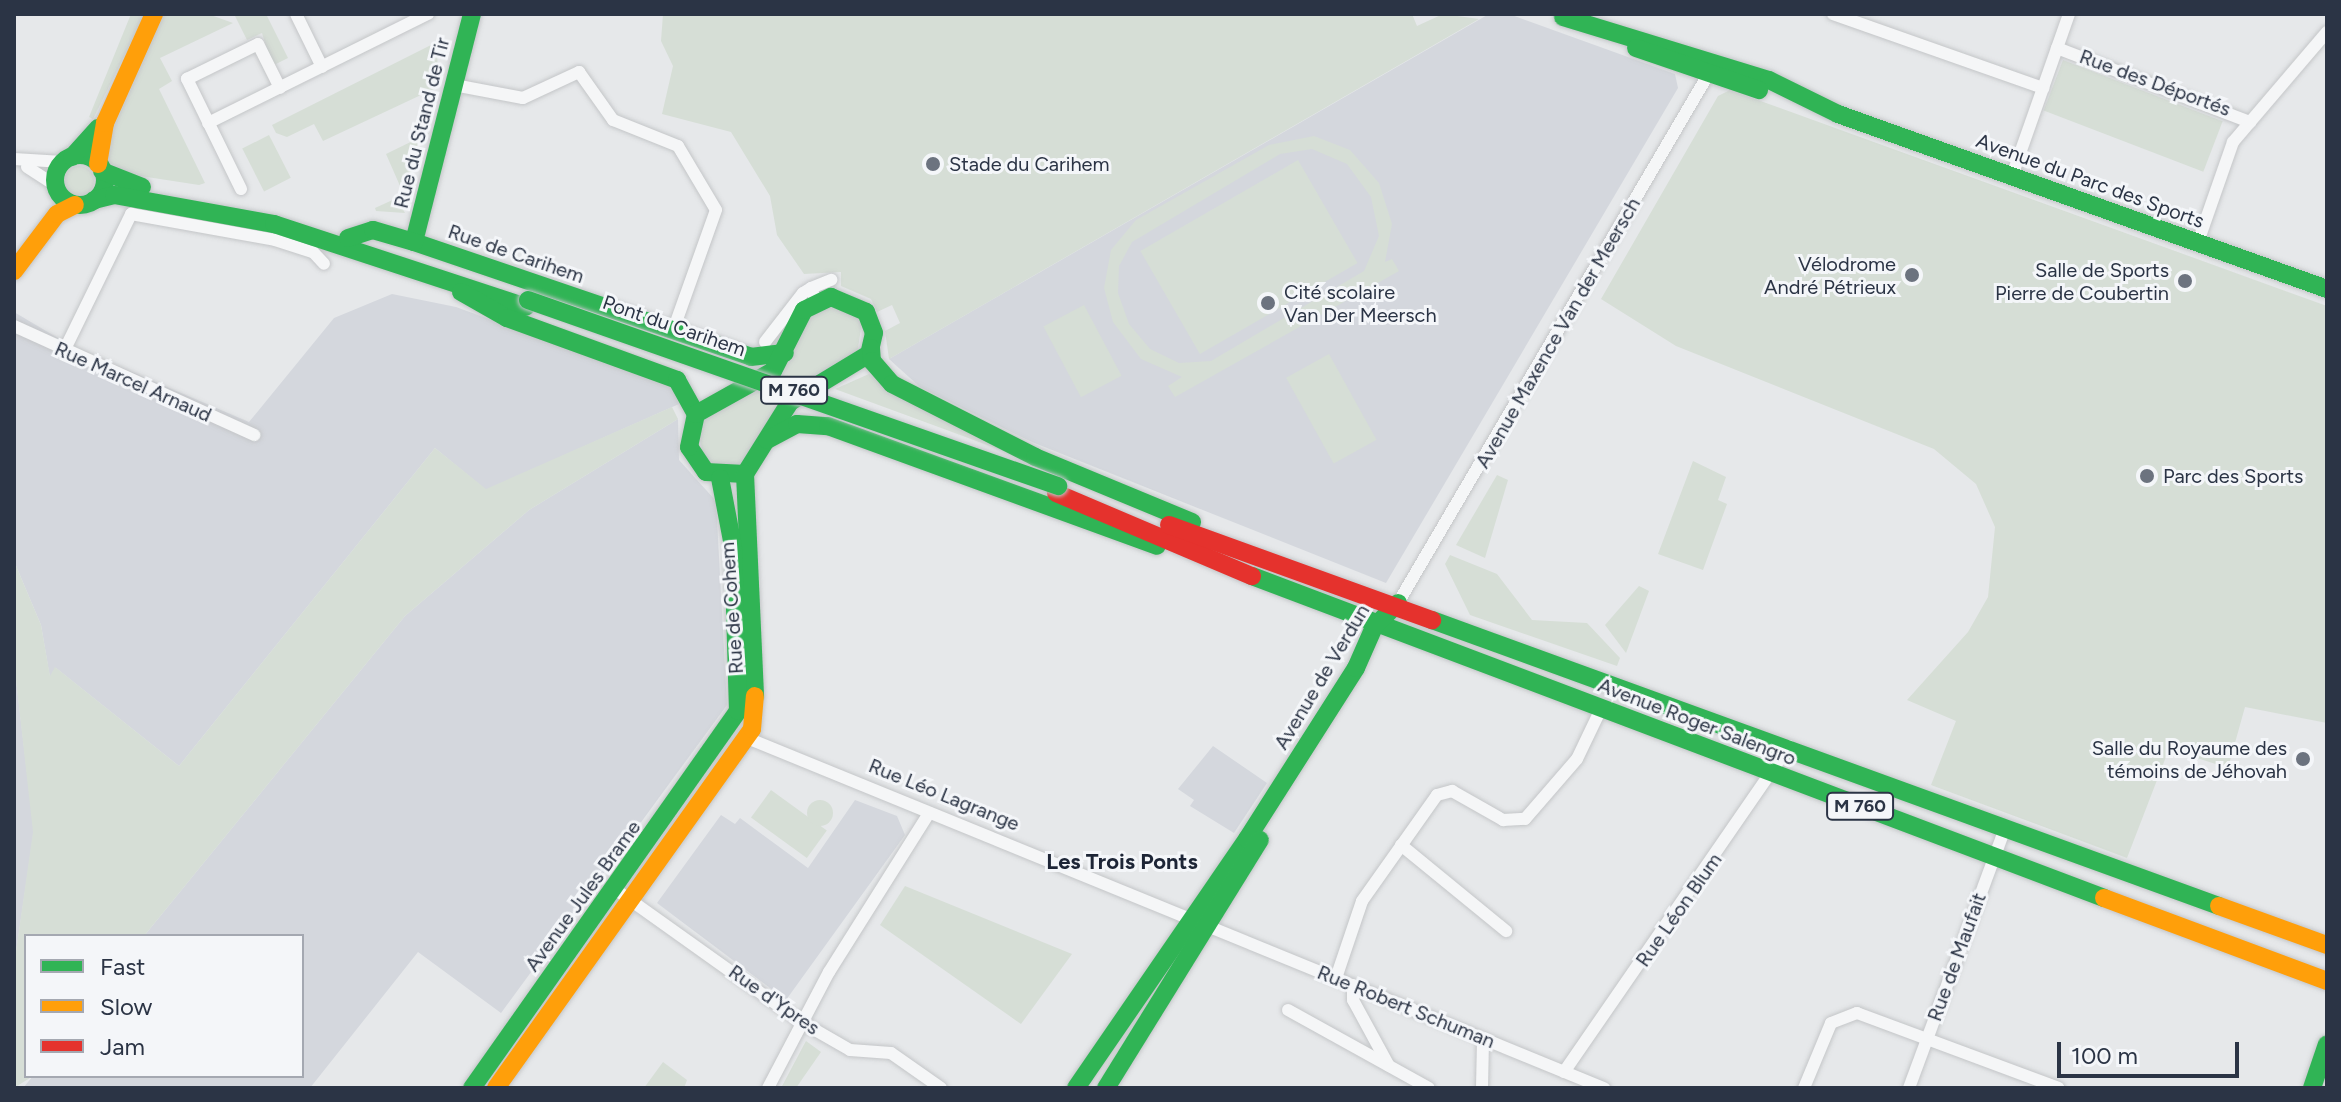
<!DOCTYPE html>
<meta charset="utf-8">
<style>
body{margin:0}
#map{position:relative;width:2341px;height:1102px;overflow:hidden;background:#e6e8ea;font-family:Figtree,sans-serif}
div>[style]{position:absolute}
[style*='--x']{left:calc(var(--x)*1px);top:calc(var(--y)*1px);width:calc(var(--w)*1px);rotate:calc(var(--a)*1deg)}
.built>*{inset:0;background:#d4d7dd}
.green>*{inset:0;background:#d6ded6;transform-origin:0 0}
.round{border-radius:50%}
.roads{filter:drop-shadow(0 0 2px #c4c6c8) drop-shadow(0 0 2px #c4c6c8)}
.street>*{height:12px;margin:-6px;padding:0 6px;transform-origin:6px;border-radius:6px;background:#f5f6f7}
.fast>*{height:18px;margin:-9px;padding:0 9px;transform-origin:9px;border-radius:9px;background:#30b455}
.fast>.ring{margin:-9px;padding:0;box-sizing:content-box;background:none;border:18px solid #30b455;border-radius:50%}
.slow>*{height:18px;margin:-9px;padding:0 9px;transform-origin:9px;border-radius:9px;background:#ff9f0a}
.jam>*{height:18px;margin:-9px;padding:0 9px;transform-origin:9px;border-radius:9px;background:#e5322d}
.bridges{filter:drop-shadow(0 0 2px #c2c5c8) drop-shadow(0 0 2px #c2c5c8)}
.fast-bridge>*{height:18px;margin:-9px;padding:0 9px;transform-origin:9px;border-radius:9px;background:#30b455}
.dots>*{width:22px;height:22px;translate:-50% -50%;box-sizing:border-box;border:4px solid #f4f6f9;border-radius:50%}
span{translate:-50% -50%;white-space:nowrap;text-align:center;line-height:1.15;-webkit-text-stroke:6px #f4f6f9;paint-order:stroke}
.shield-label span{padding:2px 6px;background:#f4f6f9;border:2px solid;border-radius:6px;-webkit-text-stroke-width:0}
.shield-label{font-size:18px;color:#2b3445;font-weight:700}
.street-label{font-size:20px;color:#2b3445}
.poi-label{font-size:20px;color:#2b3445}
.left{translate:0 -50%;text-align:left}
.right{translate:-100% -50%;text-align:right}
.neighbourhood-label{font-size:22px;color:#1d2536;font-weight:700}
.frame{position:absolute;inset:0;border:16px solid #2b3445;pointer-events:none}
.legend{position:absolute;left:24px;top:934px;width:280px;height:144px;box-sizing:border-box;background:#f4f6f9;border:2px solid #a4a8b1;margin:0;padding:10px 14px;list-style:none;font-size:24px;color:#2b3445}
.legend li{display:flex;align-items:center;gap:16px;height:40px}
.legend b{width:40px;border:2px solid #a4a8b1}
.scale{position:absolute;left:2057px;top:1042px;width:182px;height:36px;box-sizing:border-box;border:4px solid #2b3445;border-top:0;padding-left:10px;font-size:24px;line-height:28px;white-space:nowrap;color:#2b3445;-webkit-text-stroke:6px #f4f6f9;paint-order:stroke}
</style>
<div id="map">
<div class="built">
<i style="clip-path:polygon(1489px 14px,1509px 14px,1675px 74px,1678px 88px,1386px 583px,1032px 442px,920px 387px,889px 359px)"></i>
<i style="clip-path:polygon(392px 294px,456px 307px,673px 386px,679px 404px,486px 490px,435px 448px,179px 766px,56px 668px,50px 678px,41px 625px,14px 561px,14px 312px,73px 347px,249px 422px,334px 318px)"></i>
<i style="clip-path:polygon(678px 419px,679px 460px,716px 501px,727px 705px,501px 1013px,418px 952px,310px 1088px,23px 1088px,33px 1076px,302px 1076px,302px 936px,144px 936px,405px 616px,529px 510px)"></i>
<i style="clip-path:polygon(14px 662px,34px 832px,14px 965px)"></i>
<i style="clip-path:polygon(1213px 746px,1267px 783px,1234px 833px,1190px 806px,1194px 800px,1178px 789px)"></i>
<i style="clip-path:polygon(855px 800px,897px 816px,905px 835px,786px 1000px,657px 903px,721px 815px,735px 824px,740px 818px,808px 868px)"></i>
</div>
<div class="green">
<i style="clip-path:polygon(131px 14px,145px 14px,93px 119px,89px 117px)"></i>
<i style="clip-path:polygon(164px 14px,208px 14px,233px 23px,160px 58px,172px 81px,159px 89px,205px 183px,199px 185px,134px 175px,107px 162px,112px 131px)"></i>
<i style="clip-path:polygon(234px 14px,266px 14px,288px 58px,272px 66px,262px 33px,247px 40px)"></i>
<i style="clip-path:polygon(663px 14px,1412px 14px,1417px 26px,1443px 14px,1479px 19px,889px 359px,885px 331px,900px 323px,892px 305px,877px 312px,871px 299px,841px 286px,841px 272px,804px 274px,777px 235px,770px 196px,731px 132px,662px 114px,673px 66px,661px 41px)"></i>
<i style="clip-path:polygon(437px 42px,438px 87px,323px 141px,314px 124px,287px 137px,276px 133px,272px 125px)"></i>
<i style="left:2063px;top:60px;width:171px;height:54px;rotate:21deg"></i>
<i style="clip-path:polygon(1730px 90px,2327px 306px,2327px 723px,2245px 707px,2228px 768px,2169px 749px,2127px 858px,1931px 785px,1956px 721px,1907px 700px,1968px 632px,1988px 597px,1995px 527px,1976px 484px,1934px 449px,1676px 346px,1601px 299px,1718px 96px)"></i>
<i style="clip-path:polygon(431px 132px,418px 142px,407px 193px,411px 211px,386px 154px)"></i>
<i style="left:269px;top:135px;width:48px;height:30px;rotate:63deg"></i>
<i style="clip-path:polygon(evenodd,1314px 136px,1350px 150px,1379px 183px,1392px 224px,1385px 262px,1392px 259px,1399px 271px,1175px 397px,1168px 386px,1182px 377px,1141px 359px,1113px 322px,1104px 288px,1111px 250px,1136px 220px,1269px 145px,1314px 136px,1312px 149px,1347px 164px,1371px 197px,1379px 236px,1364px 271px,1211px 361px,1179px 363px,1150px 349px,1129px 324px,1118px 293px,1119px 266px,1132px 242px,1280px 154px,1312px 149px)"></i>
<i style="left:1298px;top:160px;width:119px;height:182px;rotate:60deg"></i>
<i class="round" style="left:64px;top:166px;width:30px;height:30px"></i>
<i style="clip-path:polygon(397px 198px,405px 213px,376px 211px,375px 208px)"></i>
<i style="clip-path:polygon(826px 305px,852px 309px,862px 321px,857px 355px,797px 384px,751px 460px,732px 470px,704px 462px,698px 426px,705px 414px,773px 385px,805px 321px)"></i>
<i style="left:1084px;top:305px;width:80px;height:46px;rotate:62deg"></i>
<i style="left:1329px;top:354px;width:98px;height:49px;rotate:61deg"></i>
<i style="clip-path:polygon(869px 374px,875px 378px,1023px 458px,835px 389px)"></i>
<i style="clip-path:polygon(672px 407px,678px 419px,529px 510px,405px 616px,144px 936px,26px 936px,26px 1076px,33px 1076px,14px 1088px,14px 965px,33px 832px,14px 662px,14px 561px,41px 625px,50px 676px,55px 667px,179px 766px,435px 448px,486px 489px)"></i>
<i style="clip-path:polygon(1693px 461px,1726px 477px,1718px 500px,1727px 504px,1703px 570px,1658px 554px)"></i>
<i style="clip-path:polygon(1497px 475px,1508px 480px,1485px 558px,1456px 545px)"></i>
<i style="clip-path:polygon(1450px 555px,1497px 574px,1532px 620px,1587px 623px,1620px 658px,1617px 666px,1470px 615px,1445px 564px)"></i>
<i style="clip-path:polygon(1639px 586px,1649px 591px,1626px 653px,1605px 625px)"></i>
<i style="left:771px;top:790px;width:69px;height:34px;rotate:36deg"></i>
<i class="round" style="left:807px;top:800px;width:26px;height:26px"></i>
<i style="clip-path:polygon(905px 886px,1072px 954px,1021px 1024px,880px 925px)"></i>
<i style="clip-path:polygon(806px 1041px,821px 1052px,796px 1088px,781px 1088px)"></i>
<i style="clip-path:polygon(663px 1062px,687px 1080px,684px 1088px,644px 1088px)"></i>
</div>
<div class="roads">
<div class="street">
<i style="--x:296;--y:14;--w:59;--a:63.9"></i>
<i style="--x:1833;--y:14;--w:223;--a:19.4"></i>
<i style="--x:2057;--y:48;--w:207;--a:21"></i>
<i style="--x:454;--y:85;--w:70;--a:10.7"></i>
<i style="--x:523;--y:98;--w:62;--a:-24.9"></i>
<i style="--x:579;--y:72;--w:59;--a:54.7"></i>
<i style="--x:613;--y:120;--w:70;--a:21.8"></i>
<i style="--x:678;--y:146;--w:74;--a:59.3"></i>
<i style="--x:716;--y:210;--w:128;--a:109.6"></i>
<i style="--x:208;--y:123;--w:246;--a:-26.4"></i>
<i style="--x:14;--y:159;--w:49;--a:3.5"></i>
<i style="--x:27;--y:167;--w:35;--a:33"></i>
<i style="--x:2012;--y:176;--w:172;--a:-70.6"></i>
<i style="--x:241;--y:189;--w:123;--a:-116.1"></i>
<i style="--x:187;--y:79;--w:79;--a:-26.2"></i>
<i style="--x:258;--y:44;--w:49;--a:63.4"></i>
<i style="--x:2198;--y:242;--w:106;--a:-70.7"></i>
<i style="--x:2233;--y:142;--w:145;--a:-49.5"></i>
<i style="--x:811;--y:288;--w:22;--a:-22"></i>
<i style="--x:14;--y:326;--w:264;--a:24.4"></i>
<i style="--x:765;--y:342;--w:62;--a:-52.2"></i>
<i style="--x:803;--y:293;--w:9;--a:-32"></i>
<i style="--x:811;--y:288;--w:14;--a:69"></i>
<i style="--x:64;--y:351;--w:153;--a:-63.9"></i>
<i style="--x:131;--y:214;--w:146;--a:10.2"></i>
<i style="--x:275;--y:240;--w:40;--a:18"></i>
<i style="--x:313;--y:252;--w:16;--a:47"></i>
<i style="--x:1398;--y:603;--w:620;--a:-59.59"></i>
<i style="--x:747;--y:738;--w:926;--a:22.22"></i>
<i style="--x:1401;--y:845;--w:136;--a:39.3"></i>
<i style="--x:615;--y:889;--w:231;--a:35.5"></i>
<i style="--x:803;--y:1023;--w:54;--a:29.9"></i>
<i style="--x:850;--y:1050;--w:41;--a:4.2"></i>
<i style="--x:891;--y:1053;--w:61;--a:35"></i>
<i style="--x:1336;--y:978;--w:81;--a:-71.3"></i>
<i style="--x:1362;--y:901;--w:130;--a:-54.7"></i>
<i style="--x:1437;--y:795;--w:16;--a:-15"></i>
<i style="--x:1452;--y:791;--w:59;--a:29.6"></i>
<i style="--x:1503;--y:820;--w:22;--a:-3"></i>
<i style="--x:1525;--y:819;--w:79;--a:-49.1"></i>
<i style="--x:1577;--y:759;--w:55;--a:-64.4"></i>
<i style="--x:1353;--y:985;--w:15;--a:90"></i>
<i style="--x:1353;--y:1000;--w:75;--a:61.4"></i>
<i style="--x:1288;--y:1010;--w:161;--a:29"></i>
<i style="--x:1564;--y:1072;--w:396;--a:-55.4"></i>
<i style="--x:768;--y:1088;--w:131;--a:-62.3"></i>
<i style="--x:829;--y:972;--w:188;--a:-57.8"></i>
<i style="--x:1482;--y:1088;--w:49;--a:-88.8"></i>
<i style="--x:1804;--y:1088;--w:70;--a:-67.4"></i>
<i style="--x:1831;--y:1023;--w:28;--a:-21"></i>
<i style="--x:1857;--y:1013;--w:215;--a:20.4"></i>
<i style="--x:1909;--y:1088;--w:279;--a:-69.7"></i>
</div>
<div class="fast">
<i style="--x:472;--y:14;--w:235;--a:104.3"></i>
<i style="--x:414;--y:242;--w:356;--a:18.8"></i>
<i style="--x:751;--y:357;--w:34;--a:-7"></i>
<i style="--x:1563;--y:17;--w:215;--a:17"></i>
<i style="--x:1769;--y:80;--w:77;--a:26.2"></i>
<i style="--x:1838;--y:114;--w:519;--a:19.69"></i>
<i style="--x:1636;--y:48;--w:130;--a:18.9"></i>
<i class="ring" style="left:55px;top:155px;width:32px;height:32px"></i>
<i style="--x:72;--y:157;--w:39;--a:-48"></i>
<i style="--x:102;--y:171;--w:43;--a:21.8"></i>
<i style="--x:94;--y:200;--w:21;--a:-14"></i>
<i style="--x:114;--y:195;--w:163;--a:10.3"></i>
<i style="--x:274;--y:224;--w:265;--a:18.2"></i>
<i style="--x:348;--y:238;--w:26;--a:-18"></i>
<i style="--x:373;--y:230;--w:43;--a:16.3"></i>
<i style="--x:461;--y:292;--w:53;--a:29.5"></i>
<i style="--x:507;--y:318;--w:181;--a:20"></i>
<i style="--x:677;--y:380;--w:39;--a:61"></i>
<i style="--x:831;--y:297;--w:38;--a:23"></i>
<i style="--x:866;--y:312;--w:22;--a:69"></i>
<i style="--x:874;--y:333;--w:22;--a:103"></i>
<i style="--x:869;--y:354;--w:92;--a:148.7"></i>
<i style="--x:790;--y:402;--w:85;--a:122"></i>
<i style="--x:745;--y:474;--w:39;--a:-177"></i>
<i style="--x:706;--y:472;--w:30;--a:-124"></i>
<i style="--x:689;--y:447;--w:34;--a:-78"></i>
<i style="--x:696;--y:414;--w:88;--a:-29.2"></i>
<i style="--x:773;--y:371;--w:68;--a:-63.1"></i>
<i style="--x:804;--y:310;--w:30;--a:-26"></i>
<i style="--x:871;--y:348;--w:13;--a:86"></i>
<i style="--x:872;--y:361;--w:30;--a:49"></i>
<i style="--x:892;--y:384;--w:161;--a:27"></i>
<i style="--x:1035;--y:457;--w:170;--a:22.5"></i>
<i style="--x:767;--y:440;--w:34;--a:-28"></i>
<i style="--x:797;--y:424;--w:31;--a:4"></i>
<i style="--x:828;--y:426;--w:350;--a:20"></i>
<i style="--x:745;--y:474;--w:222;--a:87.4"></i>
<i style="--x:1252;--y:576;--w:911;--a:20.7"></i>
<i style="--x:1432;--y:620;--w:837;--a:19.97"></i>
<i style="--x:472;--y:1088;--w:461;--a:-54.8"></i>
<i style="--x:738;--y:711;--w:165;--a:-91.7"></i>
<i style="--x:733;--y:546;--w:69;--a:-100.8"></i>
<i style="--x:1076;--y:1088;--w:302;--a:-55.5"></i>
<i style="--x:1247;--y:839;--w:203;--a:-57.5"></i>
<i style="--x:1356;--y:668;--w:45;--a:-66.3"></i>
<i style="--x:1374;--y:627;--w:34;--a:-45"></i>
<i style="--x:1106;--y:1088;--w:292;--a:-58.2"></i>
<i style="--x:2312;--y:1088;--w:46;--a:-71.2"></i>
</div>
<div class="slow">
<i style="--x:98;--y:164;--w:42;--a:-80.3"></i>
<i style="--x:105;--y:123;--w:120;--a:-65.8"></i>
<i style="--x:14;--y:271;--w:71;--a:-53"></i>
<i style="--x:57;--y:214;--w:20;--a:-27"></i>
<i style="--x:2104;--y:898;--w:238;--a:20.4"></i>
<i style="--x:2219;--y:906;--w:115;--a:19.9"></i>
<i style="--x:496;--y:1088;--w:441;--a:-54.5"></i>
<i style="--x:752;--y:729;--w:33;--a:-85"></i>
</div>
<div class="jam">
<i style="--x:1056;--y:493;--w:213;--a:23"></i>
<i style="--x:1169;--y:525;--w:280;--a:19.9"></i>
</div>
</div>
<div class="bridges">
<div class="fast-bridge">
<i style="--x:528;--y:300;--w:562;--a:19.34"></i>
</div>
</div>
<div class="dots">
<i style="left:933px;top:164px;background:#6c737f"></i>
<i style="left:1912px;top:275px;background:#6c737f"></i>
<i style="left:2185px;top:281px;background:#6c737f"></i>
<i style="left:1268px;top:303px;background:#6c737f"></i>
<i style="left:2147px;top:476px;background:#6c737f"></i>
<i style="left:2303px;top:759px;background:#6c737f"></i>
</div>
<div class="shield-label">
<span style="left:794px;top:390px">M 760</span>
<span style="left:1860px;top:806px">M 760</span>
</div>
<div class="street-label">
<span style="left:2155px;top:83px;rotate:20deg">Rue des Déportés</span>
<span style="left:422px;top:123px;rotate:-76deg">Rue du Stand de Tir</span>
<span style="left:2090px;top:181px;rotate:20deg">Avenue du Parc des Sports</span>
<span style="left:516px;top:254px;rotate:19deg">Rue de Carihem</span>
<span style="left:674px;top:326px;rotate:19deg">Pont du Carihem</span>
<span style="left:1558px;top:333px;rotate:-60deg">Avenue Maxence Van der Meersch</span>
<span style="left:133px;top:382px;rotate:24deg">Rue Marcel Arnaud</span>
<span style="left:732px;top:608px;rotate:-94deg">Rue de Cohem</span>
<span style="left:1322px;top:677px;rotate:-59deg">Avenue de Verdun</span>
<span style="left:1697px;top:722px;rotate:21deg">Avenue Roger Salengro</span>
<span style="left:944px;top:795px;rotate:22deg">Rue Léo Lagrange</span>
<span style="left:583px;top:896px;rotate:-54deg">Avenue Jules Brame</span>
<span style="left:1679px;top:910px;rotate:-55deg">Rue Léon Blum</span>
<span style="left:1957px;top:957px;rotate:-70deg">Rue de Maufait</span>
<span style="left:774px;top:1000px;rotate:35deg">Rue d'Ypres</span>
<span style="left:1406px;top:1007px;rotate:22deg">Rue Robert Schuman</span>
</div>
<div class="poi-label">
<span class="left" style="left:949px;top:164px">Stade du Carihem</span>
<span class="right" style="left:1896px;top:276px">Vélodrome<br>André Pétrieux</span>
<span class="right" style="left:2169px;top:282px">Salle de Sports<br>Pierre de Coubertin</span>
<span class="left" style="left:1284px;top:304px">Cité scolaire<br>Van Der Meersch</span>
<span class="left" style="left:2163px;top:476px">Parc des Sports</span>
<span class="right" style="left:2287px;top:760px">Salle du Royaume des<br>témoins de Jéhovah</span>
</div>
<div class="neighbourhood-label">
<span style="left:1122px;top:862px">Les Trois Ponts</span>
</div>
<div class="frame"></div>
<ul class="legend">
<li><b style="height:10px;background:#30b455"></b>Fast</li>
<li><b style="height:10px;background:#ff9f0a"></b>Slow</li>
<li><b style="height:10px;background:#e5322d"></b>Jam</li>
</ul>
<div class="scale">100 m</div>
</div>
